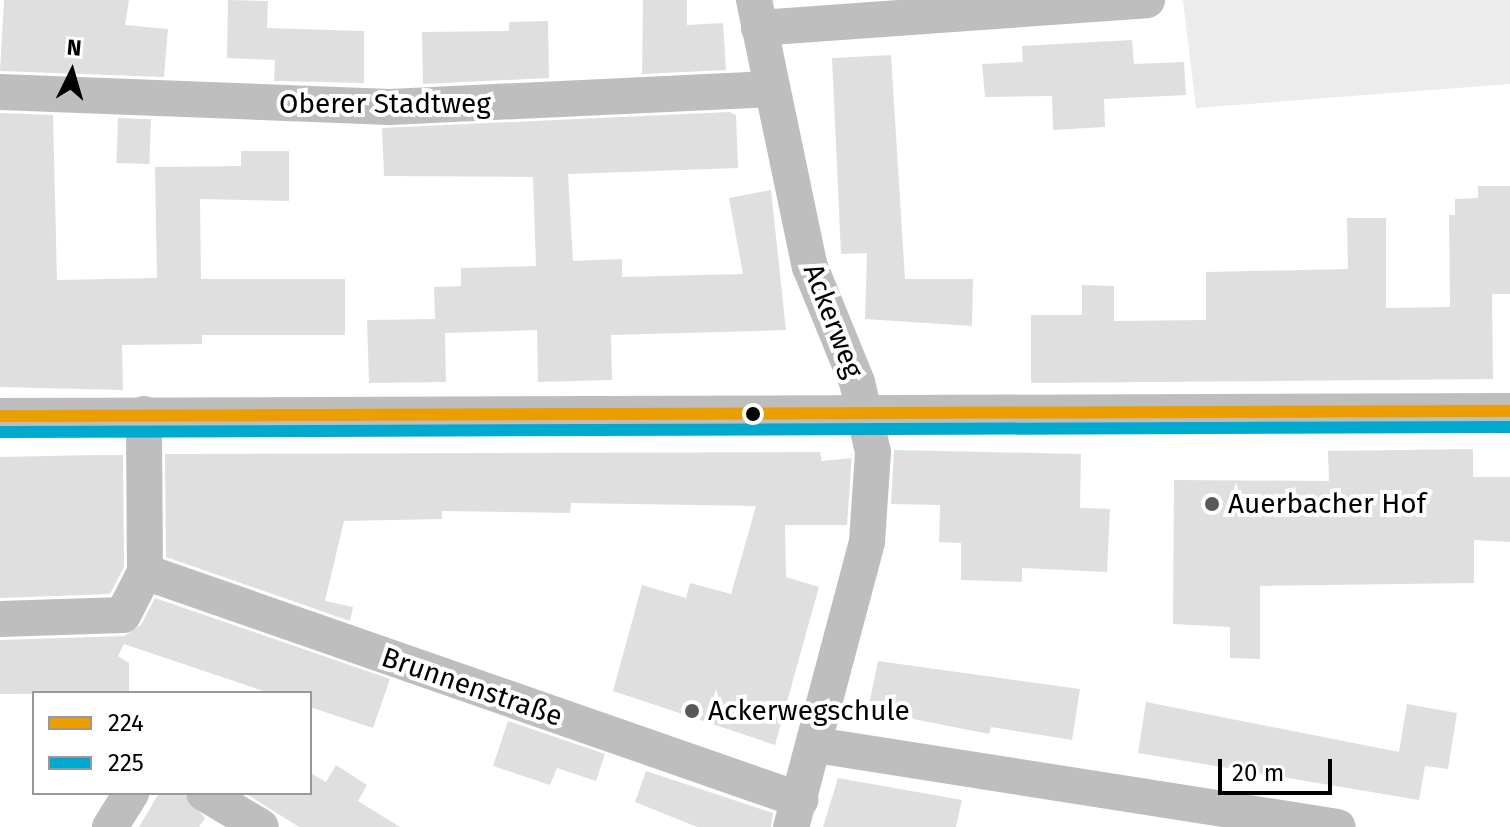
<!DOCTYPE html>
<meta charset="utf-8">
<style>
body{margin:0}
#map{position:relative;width:1510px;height:827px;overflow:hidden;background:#fff;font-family:"Fira Sans",sans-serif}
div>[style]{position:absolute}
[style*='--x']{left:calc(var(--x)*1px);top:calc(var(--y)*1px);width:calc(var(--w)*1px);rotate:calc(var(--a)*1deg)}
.green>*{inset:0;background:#ececec}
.building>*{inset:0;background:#dfdfdf;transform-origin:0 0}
.street>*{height:36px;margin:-18px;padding:0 18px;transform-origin:18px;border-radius:18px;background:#bebebe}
.bus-1>*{height:12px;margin:-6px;padding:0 6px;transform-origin:6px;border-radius:6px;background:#eb9e00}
.bus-2>*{height:12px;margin:-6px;padding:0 6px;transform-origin:6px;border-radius:6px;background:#00a9ce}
.dots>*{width:22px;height:22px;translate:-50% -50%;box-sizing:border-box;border:4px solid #fff;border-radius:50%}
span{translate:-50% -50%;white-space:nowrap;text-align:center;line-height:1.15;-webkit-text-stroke:8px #fff;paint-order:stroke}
.street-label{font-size:28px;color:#000}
.poi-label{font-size:28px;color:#000}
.left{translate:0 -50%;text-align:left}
.legend{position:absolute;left:32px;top:691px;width:280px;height:104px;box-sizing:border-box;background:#fff;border:2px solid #999;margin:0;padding:10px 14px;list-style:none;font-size:24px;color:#000}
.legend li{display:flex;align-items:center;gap:16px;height:40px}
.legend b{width:40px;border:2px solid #999}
.north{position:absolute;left:32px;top:32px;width:80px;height:80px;-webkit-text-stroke:6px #fff;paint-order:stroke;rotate:5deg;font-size:22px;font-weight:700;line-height:32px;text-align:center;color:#000}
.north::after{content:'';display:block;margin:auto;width:28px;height:36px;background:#000;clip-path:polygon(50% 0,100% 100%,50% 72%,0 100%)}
.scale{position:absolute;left:1218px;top:759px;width:114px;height:36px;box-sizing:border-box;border:4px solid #000;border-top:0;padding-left:10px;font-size:24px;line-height:28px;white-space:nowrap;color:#000;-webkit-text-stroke:6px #fff;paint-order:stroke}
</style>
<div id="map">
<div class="green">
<i style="clip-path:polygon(1183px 0,1510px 0,1510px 84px,1196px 108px)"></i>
</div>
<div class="building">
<i style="clip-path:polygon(4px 0,129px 0,125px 25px,168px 29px,164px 77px,0 71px)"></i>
<i style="clip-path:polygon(228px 0,268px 1px,267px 28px,364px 31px,364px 83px,274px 81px,275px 60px,227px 58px)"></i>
<i style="clip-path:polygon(643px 0,687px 0,687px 25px,723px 23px,726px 70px,642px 74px)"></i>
<i style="clip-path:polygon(548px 21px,549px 78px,423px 84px,422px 32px,509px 31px,509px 22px)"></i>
<i style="clip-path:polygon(1132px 40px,1134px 64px,1184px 62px,1186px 95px,1104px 99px,1105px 127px,1053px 130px,1052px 96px,985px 97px,982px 64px,1023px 62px,1022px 46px)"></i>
<i style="clip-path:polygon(891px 55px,905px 279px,973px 279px,972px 326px,865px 319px,867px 253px,841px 254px,832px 58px)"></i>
<i style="clip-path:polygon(729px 112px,736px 115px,738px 168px,568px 174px,573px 261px,622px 259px,622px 277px,743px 274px,729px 198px,771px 190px,786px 330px,611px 335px,612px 380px,538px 382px,537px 330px,445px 333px,446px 382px,369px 383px,367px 320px,435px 319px,434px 287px,461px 286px,461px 268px,536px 266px,533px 177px,384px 176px,382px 128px)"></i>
<i style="clip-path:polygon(0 113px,53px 115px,57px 280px,157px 278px,155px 167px,241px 166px,241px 151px,289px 151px,289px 201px,200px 199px,201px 279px,345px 279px,345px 335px,202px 335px,202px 344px,122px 345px,123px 390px,0 387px)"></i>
<i style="left:118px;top:118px;width:33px;height:45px;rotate:2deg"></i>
<i style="clip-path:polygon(1478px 186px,1510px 186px,1510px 294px,1492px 294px,1493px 379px,1031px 383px,1031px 315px,1082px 315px,1082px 285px,1114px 286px,1114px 321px,1206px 320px,1206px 272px,1348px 269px,1347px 218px,1386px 218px,1386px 308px,1450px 307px,1449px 215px,1455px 215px,1455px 199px,1478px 198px)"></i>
<i style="clip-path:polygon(1473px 449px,1473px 477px,1510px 477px,1510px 542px,1474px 540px,1474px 583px,1260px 586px,1260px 659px,1230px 658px,1230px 627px,1173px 624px,1174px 480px,1329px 481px,1328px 451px)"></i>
<i style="clip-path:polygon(894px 450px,1081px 454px,1080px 508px,1110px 509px,1107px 572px,1022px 568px,1022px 582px,961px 580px,961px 543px,939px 542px,940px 505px,891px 504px)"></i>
<i style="clip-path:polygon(820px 452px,822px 461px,852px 458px,851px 452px,852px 454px,847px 525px,785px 525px,786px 577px,819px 587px,775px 745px,613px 691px,642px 585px,686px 598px,690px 583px,731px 594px,756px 506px,571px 503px,570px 513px,442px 511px,442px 519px,344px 521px,325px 601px,353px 607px,350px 621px,166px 557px,165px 454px)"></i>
<i style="clip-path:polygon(95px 455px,123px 455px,124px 567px,110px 594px,0 598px,0 457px)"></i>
<i style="clip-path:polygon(155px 598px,390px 679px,373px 728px,310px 707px,310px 693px,269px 693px,124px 644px,118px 656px,129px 663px,129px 693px,0 694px,0 640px,124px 636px,141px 625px)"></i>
<i style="clip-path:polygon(878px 661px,1080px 689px,1072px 740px,991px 727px,989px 734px,868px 710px)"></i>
<i style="clip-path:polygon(1146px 702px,1399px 752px,1407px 704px,1457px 713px,1448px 769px,1425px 766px,1419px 800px,1138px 753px)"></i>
<i style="clip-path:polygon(508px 721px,605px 754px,596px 781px,557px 768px,550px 785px,493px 766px)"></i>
<i style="clip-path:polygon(336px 765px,367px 785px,358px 801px,400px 827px,299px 827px,245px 793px,310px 793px,310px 773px,326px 782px)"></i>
<i style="clip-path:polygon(646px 771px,773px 813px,771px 827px,697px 827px,635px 802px)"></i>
<i style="clip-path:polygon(838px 778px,962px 800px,956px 827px,823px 827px)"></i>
<i style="clip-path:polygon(159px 793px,183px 793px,205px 818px,199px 827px,139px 827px)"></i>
</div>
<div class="street">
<i style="--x:754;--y:0;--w:273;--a:78.2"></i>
<i style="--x:810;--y:267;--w:124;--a:67.8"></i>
<i style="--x:857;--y:382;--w:72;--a:77.1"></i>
<i style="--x:873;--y:452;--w:90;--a:93.8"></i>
<i style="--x:867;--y:542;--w:295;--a:104.9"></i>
<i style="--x:759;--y:28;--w:389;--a:-4.1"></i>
<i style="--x:0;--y:92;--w:390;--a:2.2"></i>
<i style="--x:390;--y:107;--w:380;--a:-2.7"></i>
<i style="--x:0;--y:416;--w:1510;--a:-0.19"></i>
<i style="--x:145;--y:572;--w:694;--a:19.19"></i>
<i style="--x:0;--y:619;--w:123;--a:-1.9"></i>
<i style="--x:123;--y:615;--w:48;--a:-62.9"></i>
<i style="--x:145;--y:572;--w:158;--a:-90.4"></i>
<i style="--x:816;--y:745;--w:528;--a:8.93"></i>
<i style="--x:204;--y:793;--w:66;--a:30.8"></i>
<i style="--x:110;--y:827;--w:40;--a:-58"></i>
</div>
<div class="bus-1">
<i style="--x:0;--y:416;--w:1510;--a:-0.19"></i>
</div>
<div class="bus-2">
<i style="--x:0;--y:432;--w:1510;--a:-0.19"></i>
</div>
<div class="dots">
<i style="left:753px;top:414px;background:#000"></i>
<i style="left:1212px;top:504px;background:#595959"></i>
<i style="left:692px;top:711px;background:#595959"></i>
</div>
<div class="street-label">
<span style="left:385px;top:104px">Oberer Stadtweg</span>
<span style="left:833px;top:321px;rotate:69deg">Ackerweg</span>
<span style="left:472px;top:687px;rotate:19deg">Brunnenstraße</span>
</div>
<div class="poi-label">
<span class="left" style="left:1228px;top:504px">Auerbacher Hof</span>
<span class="left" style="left:708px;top:711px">Ackerwegschule</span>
</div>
<ul class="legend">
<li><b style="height:10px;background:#eb9e00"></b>224</li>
<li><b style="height:10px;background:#00a9ce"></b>225</li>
</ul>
<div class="north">N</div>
<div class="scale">20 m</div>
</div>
